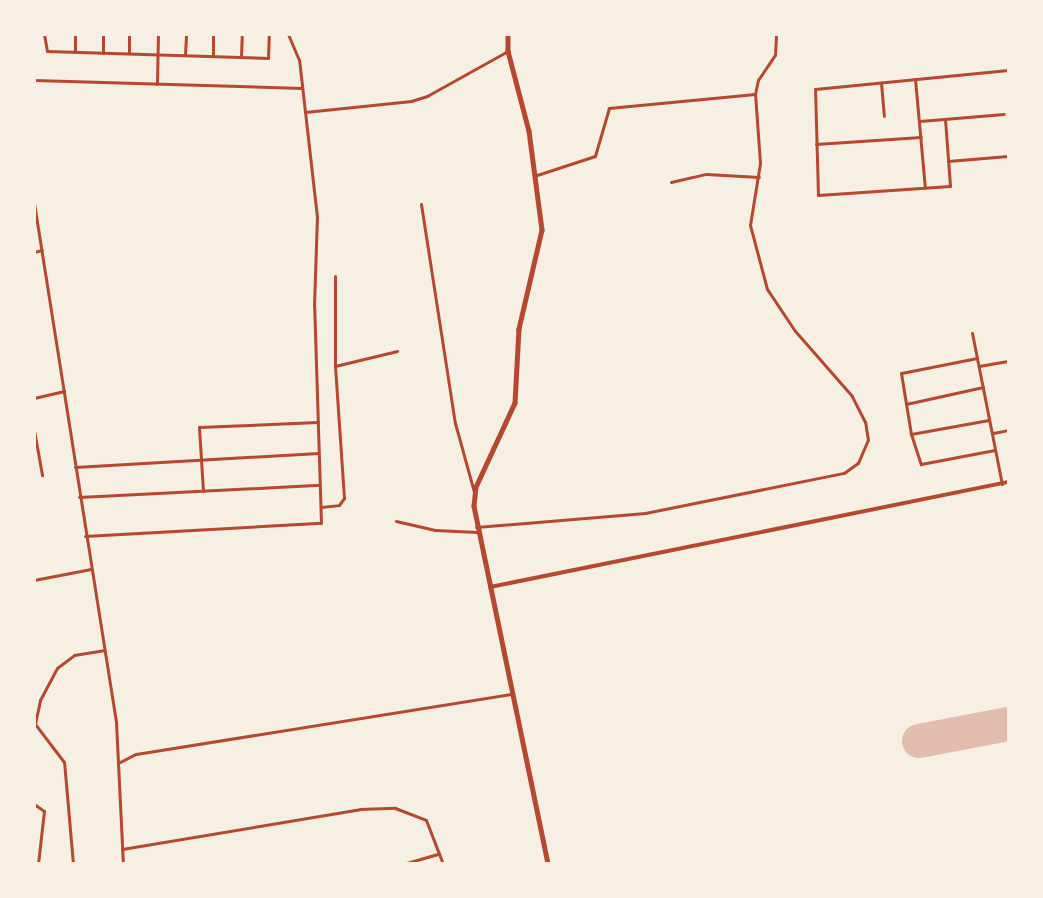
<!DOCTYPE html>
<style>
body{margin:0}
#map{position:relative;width:1043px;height:898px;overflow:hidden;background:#f6efe4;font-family:Overpass,sans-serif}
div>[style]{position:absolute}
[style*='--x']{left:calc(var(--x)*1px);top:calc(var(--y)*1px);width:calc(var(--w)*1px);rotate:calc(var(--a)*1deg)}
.runway>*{height:34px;margin:-17px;padding:0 17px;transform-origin:17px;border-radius:17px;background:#e2bdae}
.minor>*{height:3px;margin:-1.5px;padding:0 1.5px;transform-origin:1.5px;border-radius:1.5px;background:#b5482f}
.tertiary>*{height:4px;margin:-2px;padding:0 2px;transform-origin:2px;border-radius:2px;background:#b5482f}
.trunk>*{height:4.5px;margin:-2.25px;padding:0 2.25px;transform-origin:2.25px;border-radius:2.25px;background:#b5482f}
span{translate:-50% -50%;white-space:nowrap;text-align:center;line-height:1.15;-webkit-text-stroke:5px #f6efe4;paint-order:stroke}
.frame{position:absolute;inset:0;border:36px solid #f6efe4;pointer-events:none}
</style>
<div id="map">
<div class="runway">
<i style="--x:919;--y:741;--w:91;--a:-10.8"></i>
</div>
<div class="minor">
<i style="--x:44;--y:34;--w:17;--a:80"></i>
<i style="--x:47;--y:51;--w:221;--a:1.8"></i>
<i style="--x:268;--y:58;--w:24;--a:-88"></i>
<i style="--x:75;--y:52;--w:18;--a:-90"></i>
<i style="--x:103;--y:53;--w:19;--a:-90"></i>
<i style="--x:129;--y:53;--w:19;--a:-90"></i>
<i style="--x:185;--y:55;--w:21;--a:-87"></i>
<i style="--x:213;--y:56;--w:22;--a:-90"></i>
<i style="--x:241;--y:57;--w:23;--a:-88"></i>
<i style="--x:915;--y:79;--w:109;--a:84.8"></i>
<i style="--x:34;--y:80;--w:268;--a:1.7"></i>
<i style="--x:881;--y:83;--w:33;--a:85"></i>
<i style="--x:157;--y:84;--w:50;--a:-88.9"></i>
<i style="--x:755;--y:94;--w:14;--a:-78"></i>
<i style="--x:758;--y:80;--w:30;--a:-56"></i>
<i style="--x:775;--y:55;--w:21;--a:-87"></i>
<i style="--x:305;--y:112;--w:107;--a:-5.9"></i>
<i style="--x:411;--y:101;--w:17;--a:-17"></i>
<i style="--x:427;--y:96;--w:93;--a:-29.1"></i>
<i style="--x:945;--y:119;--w:67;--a:85.7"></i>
<i style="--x:950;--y:186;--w:132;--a:176.1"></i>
<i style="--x:818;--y:195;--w:106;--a:-91.6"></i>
<i style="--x:815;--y:89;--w:194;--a:-5.6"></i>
<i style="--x:920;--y:121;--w:84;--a:-4.8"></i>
<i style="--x:816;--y:144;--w:105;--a:-3.8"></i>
<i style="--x:948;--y:161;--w:60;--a:-4.8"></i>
<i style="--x:671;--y:182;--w:36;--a:-13"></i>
<i style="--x:706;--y:174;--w:53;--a:3.2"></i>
<i style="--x:34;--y:203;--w:525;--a:81.02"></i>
<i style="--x:116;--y:722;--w:142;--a:87.2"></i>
<i style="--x:421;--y:204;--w:222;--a:81.2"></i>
<i style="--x:455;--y:423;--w:72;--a:74.6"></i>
<i style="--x:34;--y:252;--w:8;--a:-14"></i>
<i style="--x:972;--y:333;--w:154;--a:78.8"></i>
<i style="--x:977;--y:358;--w:77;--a:168.8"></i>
<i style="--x:901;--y:373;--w:62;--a:80.7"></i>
<i style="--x:911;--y:434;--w:32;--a:72"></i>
<i style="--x:921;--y:464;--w:75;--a:-10.7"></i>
<i style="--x:335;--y:366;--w:64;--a:-13.6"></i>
<i style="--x:979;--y:366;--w:29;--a:-10"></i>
<i style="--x:34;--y:398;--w:31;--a:-13"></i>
<i style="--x:906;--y:404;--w:79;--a:-12.4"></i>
<i style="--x:34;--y:430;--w:46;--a:79.9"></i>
<i style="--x:993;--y:433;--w:15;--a:-11"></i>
<i style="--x:911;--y:434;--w:79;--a:-10.2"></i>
<i style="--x:75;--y:467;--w:244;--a:-3.3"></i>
<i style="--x:203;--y:491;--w:64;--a:-93.6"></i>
<i style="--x:199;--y:427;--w:119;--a:-2.4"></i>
<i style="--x:79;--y:497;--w:241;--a:-2.9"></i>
<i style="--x:321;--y:507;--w:18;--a:-6"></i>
<i style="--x:339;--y:505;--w:9;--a:-54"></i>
<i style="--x:344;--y:498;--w:132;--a:-93.9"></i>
<i style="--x:335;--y:366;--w:90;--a:-90"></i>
<i style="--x:396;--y:521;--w:40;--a:13"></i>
<i style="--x:435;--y:530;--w:42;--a:2.7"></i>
<i style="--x:476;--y:527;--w:170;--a:-4.7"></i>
<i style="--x:645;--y:513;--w:203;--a:-11.4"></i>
<i style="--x:844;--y:473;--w:17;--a:-36"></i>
<i style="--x:858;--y:463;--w:25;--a:-67"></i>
<i style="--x:868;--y:440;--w:18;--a:-99"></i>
<i style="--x:865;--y:422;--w:29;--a:-117"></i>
<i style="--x:852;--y:396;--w:86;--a:-131.2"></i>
<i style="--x:795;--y:331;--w:50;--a:-123.7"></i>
<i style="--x:767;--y:289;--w:66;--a:-104.9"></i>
<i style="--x:750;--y:225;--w:63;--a:-80.8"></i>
<i style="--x:760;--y:163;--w:69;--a:-94.1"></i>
<i style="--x:755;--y:94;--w:147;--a:174.5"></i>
<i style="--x:609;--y:108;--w:50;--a:106.3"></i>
<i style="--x:595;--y:156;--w:61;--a:161.9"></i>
<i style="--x:85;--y:536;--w:236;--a:-3.2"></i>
<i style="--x:321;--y:523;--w:217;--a:-91.8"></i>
<i style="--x:314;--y:306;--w:89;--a:-88.1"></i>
<i style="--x:317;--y:217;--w:158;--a:-96.5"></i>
<i style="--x:299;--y:60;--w:28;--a:-113"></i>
<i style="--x:34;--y:580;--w:58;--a:-10.9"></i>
<i style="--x:118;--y:763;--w:20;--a:-27"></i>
<i style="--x:136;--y:754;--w:380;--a:-9.1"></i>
<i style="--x:34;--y:804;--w:12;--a:35"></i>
<i style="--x:44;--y:811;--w:53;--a:96.5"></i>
<i style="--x:122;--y:849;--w:241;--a:-9.5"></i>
<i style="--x:360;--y:809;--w:35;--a:-2"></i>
<i style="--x:395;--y:808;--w:33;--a:21"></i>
<i style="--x:426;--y:820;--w:47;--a:68.9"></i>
<i style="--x:73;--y:864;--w:102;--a:-95"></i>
<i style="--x:64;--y:762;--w:48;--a:-127.3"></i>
<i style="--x:35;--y:724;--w:25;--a:-78"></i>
<i style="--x:40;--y:700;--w:36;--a:-62"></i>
<i style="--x:57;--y:668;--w:21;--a:-37"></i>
<i style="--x:74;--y:655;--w:30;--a:-9"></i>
<i style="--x:403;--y:864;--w:37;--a:-16"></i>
</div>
<div class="tertiary">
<i style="--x:490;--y:587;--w:529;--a:-11.46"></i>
</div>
<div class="trunk">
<i style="--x:508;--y:34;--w:17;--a:90"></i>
<i style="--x:508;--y:51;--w:83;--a:75.3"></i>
<i style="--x:529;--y:131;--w:100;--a:82.5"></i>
<i style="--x:542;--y:230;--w:102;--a:103.1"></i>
<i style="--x:519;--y:329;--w:74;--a:93.1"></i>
<i style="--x:515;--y:403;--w:93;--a:114.9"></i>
<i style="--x:476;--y:487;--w:19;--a:96"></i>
<i style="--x:474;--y:506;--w:366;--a:78.3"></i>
</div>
<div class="frame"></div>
</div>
